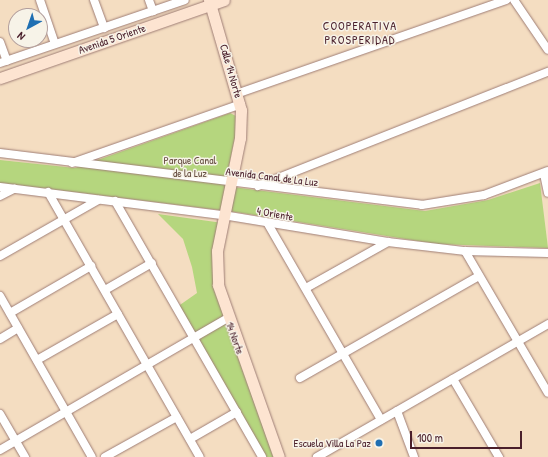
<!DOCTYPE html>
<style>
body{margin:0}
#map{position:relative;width:548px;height:457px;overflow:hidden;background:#f4ddc1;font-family:"Patrick Hand",sans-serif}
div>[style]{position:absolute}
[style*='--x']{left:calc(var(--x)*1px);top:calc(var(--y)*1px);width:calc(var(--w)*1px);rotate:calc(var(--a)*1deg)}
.green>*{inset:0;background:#b5d67e}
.roads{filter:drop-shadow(0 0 1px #9f7e76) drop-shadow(0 0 1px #9f7e76)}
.street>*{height:8px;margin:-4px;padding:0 4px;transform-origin:4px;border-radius:4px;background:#fff}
.secondary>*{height:11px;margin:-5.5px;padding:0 5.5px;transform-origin:5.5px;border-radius:5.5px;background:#fde4d1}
.dots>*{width:11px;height:11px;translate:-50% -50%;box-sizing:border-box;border:2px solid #f7f3e8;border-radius:50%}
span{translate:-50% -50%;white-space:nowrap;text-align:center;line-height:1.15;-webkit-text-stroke:3px #f7f3e8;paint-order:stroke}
.street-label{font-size:11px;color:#4a1f2b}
.park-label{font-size:11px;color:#654d40}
.poi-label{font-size:11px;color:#4a1f2b}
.right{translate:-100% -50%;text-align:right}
.neighbourhood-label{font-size:12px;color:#4a1f2b;letter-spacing:1px}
.north{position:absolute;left:8px;top:8px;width:40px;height:40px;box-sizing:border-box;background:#f7f3e8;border:1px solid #b29e9c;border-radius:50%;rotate:220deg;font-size:11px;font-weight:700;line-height:16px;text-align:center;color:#4a1f2b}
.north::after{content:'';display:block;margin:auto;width:14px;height:18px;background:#1f6fb2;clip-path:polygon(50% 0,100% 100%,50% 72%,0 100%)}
.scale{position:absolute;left:410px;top:431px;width:112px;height:18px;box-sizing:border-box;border:2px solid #4a1f2b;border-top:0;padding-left:5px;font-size:12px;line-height:14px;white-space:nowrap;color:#4a1f2b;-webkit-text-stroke:3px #f7f3e8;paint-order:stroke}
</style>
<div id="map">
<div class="green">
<i style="clip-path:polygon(230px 113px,236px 116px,236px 132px,225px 186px,425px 211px,488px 200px,540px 183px,548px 248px,437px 244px,235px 212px,0 183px,0 160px,75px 168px)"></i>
<i style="clip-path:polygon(158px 214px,223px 223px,214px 277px,277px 457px,265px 457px,177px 307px,197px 293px,192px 267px,183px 239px)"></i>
</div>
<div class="roads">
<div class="street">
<i style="--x:40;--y:0;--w:46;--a:71.2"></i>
<i style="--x:94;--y:0;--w:30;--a:70"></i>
<i style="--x:149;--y:0;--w:12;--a:70"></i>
<i style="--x:514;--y:0;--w:60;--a:55.8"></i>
<i style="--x:0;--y:42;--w:20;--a:70"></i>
<i style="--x:0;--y:63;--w:195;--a:-18.8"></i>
<i style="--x:239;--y:93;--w:283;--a:-19.2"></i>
<i style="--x:0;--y:153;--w:425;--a:7"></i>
<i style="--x:422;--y:205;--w:63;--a:-9.2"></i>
<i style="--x:484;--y:195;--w:68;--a:-20.6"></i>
<i style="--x:72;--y:163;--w:179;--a:-19.2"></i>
<i style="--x:544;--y:174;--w:19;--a:78"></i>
<i style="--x:258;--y:186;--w:312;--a:-21.5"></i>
<i style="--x:0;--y:187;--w:225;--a:7.2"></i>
<i style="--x:223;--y:215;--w:167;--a:9.3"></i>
<i style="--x:388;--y:242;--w:78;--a:6.7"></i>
<i style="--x:465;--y:251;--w:83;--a:1.4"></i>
<i style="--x:48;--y:192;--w:305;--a:60.2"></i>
<i style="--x:0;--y:196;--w:16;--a:-27"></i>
<i style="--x:115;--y:201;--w:295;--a:60.1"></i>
<i style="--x:268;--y:224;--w:226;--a:60"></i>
<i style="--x:465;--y:251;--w:164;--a:59.7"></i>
<i style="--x:0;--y:256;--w:113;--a:-29.7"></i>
<i style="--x:306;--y:288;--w:94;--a:-29.3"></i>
<i style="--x:105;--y:290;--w:54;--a:-29.9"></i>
<i style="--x:0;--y:296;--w:185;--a:60.3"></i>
<i style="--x:10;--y:313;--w:94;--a:-30.1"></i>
<i style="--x:0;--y:339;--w:21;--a:-31"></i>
<i style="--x:37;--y:360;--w:93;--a:-29.6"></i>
<i style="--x:300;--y:378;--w:206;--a:-29.7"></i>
<i style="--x:453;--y:379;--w:91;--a:59.5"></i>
<i style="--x:397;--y:411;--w:49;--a:69.7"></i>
<i style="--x:0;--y:414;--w:50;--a:59.8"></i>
<i style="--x:190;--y:439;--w:54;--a:-29.9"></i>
<i style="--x:0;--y:450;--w:263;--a:-30.1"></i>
<i style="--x:105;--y:457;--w:82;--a:-29.1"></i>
<i style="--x:317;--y:457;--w:267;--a:-29.9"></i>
</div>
<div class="secondary">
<i style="--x:209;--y:0;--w:115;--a:73.8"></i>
<i style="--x:241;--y:110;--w:28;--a:92"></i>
<i style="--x:240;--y:138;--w:115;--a:101.5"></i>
<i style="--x:217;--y:251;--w:34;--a:88"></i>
<i style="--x:218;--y:285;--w:182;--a:70.5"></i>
<i style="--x:0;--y:78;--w:237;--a:-19.2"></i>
</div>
</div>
<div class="dots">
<i style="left:379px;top:443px;background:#1f6fb2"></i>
</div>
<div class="street-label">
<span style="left:112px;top:39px;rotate:-19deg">Avenida 5 Oriente</span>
<span style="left:231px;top:71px;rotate:74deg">Calle 14 Norte</span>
<span style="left:272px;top:177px;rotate:7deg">Avenida Canal de La Luz</span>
<span style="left:275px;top:214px;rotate:10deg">4 Oriente</span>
<span style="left:235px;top:338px;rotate:70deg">14 Norte</span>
</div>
<div class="park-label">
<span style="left:190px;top:167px">Parque Canal<br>de la Luz</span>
</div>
<div class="poi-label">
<span class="right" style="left:371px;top:443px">Escuela Villa La Paz</span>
</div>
<div class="neighbourhood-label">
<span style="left:360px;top:33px">COOPERATIVA<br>PROSPERIDAD</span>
</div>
<div class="north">N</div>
<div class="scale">100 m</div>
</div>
